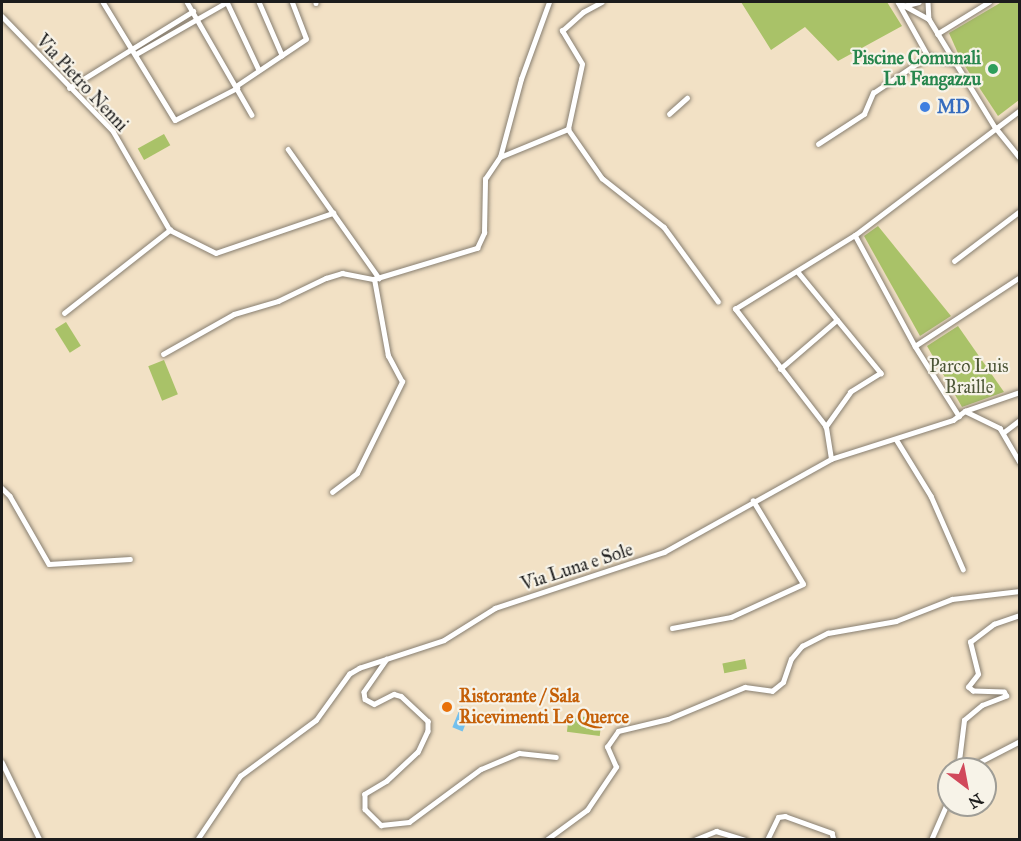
<!DOCTYPE html>
<style>
body{margin:0}
#map{position:relative;width:1021px;height:841px;overflow:hidden;background:#f2e1c5;font-family:"IM FELL Great Primer",serif}
div>[style]{position:absolute}
[style*='--x']{left:calc(var(--x)*1px);top:calc(var(--y)*1px);width:calc(var(--w)*1px);rotate:calc(var(--a)*1deg)}
.green>*{inset:0;background:#a9c268;transform-origin:0 0}
.water>*{inset:0;background:#73c0ed;transform-origin:0 0}
.roads{filter:drop-shadow(0 0 2px #877e70) drop-shadow(0 0 2px #877e70)}
.street>*{height:4.5px;margin:-2.25px;padding:0 2.25px;transform-origin:2.25px;border-radius:2.25px;background:#fff}
.dots>*{width:16px;height:16px;translate:-50% -50%;box-sizing:border-box;border:3px solid #f7f3e8;border-radius:50%}
span{translate:-50% -50%;white-space:nowrap;text-align:center;line-height:1.15;-webkit-text-stroke:4.5px #f7f3e8;paint-order:stroke}
.leisure-label{font-size:18px;color:#27864d;font-weight:700}
.right{translate:-100% -50%;text-align:right}
.street-label{font-size:18px;color:#1c1c1c}
.shop-label{font-size:18px;color:#366cbe;font-weight:700}
.left{translate:0 -50%;text-align:left}
.park-label{font-size:18px;color:#4d5637}
.food-label{font-size:18px;color:#c56008;font-weight:700}
.frame{position:absolute;inset:0;border:3px solid #1c1c1c;pointer-events:none}
.north{position:absolute;left:937px;top:757px;width:60px;height:60px;box-sizing:border-box;background:#f7f3e8;border:2px solid #9f9d96;border-radius:50%;rotate:148deg;font-size:16px;font-weight:700;line-height:24px;text-align:center;color:#1c1c1c}
.north::after{content:'';display:block;margin:auto;width:21px;height:27px;background:#d1495b;clip-path:polygon(50% 0,100% 100%,50% 72%,0 100%)}
</style>
<div id="map">
<div class="green">
<i style="clip-path:polygon(741px 2px,887px 2px,902px 26px,838px 61px,805px 27px,771px 50px)"></i>
<i style="clip-path:polygon(1020px 2px,1019px 100px,998px 116px,961px 60px,949px 33px,1000px 3px)"></i>
<i style="left:164px;top:134px;width:13px;height:30px;rotate:61deg"></i>
<i style="clip-path:polygon(878px 226px,951px 316px,920px 336px,864px 236px)"></i>
<i style="left:66px;top:322px;width:28px;height:13px;rotate:58deg"></i>
<i style="clip-path:polygon(958px 326px,1004px 392px,962px 407px,927px 346px)"></i>
<i style="left:164px;top:360px;width:37px;height:17px;rotate:68deg"></i>
<i style="left:745px;top:659px;width:10px;height:23px;rotate:79deg"></i>
<i style="left:569px;top:715px;width:33px;height:17px;rotate:7deg"></i>
</div>
<div class="water">
<i style="left:461px;top:706px;width:11px;height:23px;rotate:22deg"></i>
</div>
<div class="roads">
<div class="street">
<i style="--x:103;--y:2;--w:138;--a:58.6"></i>
<i style="--x:175;--y:120;--w:70;--a:-27.3"></i>
<i style="--x:187;--y:2;--w:130;--a:60.1"></i>
<i style="--x:227;--y:2;--w:75;--a:64.8"></i>
<i style="--x:259;--y:2;--w:58;--a:66.5"></i>
<i style="--x:316;--y:2;--w:1;--a:90"></i>
<i style="--x:898;--y:2;--w:62;--a:60.9"></i>
<i style="--x:928;--y:56;--w:28;--a:15"></i>
<i style="--x:898;--y:2;--w:35;--a:29"></i>
<i style="--x:928;--y:2;--w:17;--a:87"></i>
<i style="--x:929;--y:19;--w:127;--a:58.6"></i>
<i style="--x:995;--y:127;--w:40;--a:51"></i>
<i style="--x:903;--y:6;--w:16;--a:-14"></i>
<i style="--x:2;--y:16;--w:160;--a:46"></i>
<i style="--x:113;--y:131;--w:114;--a:60.1"></i>
<i style="--x:170;--y:230;--w:51;--a:26.6"></i>
<i style="--x:216;--y:253;--w:124;--a:-18.9"></i>
<i style="--x:937;--y:34;--w:61;--a:-31.6"></i>
<i style="--x:136;--y:54;--w:105;--a:-29.7"></i>
<i style="--x:236;--y:86;--w:84;--a:-33.9"></i>
<i style="--x:306;--y:39;--w:40;--a:-111"></i>
<i style="--x:69;--y:88;--w:146;--a:-31.8"></i>
<i style="--x:669;--y:114;--w:24;--a:-42"></i>
<i style="--x:568;--y:129;--w:66;--a:-77.8"></i>
<i style="--x:582;--y:64;--w:39;--a:-121"></i>
<i style="--x:562;--y:31;--w:28;--a:-42"></i>
<i style="--x:583;--y:12;--w:21;--a:-28"></i>
<i style="--x:818;--y:144;--w:55;--a:-33.1"></i>
<i style="--x:864;--y:114;--w:23;--a:-67"></i>
<i style="--x:873;--y:93;--w:66;--a:-33.9"></i>
<i style="--x:288;--y:149;--w:158;--a:54.8"></i>
<i style="--x:500;--y:157;--w:74;--a:-22.4"></i>
<i style="--x:568;--y:129;--w:60;--a:55.2"></i>
<i style="--x:602;--y:178;--w:79;--a:38.3"></i>
<i style="--x:664;--y:227;--w:92;--a:53.9"></i>
<i style="--x:855;--y:235;--w:126;--a:61.6"></i>
<i style="--x:915;--y:346;--w:83;--a:57.8"></i>
<i style="--x:954;--y:261;--w:83;--a:-37.1"></i>
<i style="--x:798;--y:272;--w:131;--a:50.6"></i>
<i style="--x:881;--y:373;--w:36;--a:148"></i>
<i style="--x:851;--y:392;--w:43;--a:125.5"></i>
<i style="--x:64;--y:313;--w:135;--a:-38.1"></i>
<i style="--x:915;--y:346;--w:126;--a:-33.3"></i>
<i style="--x:163;--y:354;--w:81;--a:-29.4"></i>
<i style="--x:234;--y:314;--w:46;--a:-16.5"></i>
<i style="--x:278;--y:301;--w:53;--a:-25.6"></i>
<i style="--x:326;--y:278;--w:17;--a:-17"></i>
<i style="--x:342;--y:273;--w:33;--a:11"></i>
<i style="--x:780;--y:369;--w:75;--a:-40.7"></i>
<i style="--x:965;--y:411;--w:39;--a:26"></i>
<i style="--x:1000;--y:428;--w:39;--a:60"></i>
<i style="--x:1004;--y:432;--w:20;--a:-37"></i>
<i style="--x:896;--y:439;--w:67;--a:58.4"></i>
<i style="--x:931;--y:496;--w:80;--a:66.3"></i>
<i style="--x:831;--y:459;--w:32;--a:-99"></i>
<i style="--x:826;--y:427;--w:149;--a:-127.6"></i>
<i style="--x:735;--y:309;--w:141;--a:-31.7"></i>
<i style="--x:855;--y:235;--w:207;--a:-37.1"></i>
<i style="--x:2;--y:488;--w:11;--a:45"></i>
<i style="--x:10;--y:496;--w:78;--a:60.2"></i>
<i style="--x:49;--y:564;--w:81;--a:-3.5"></i>
<i style="--x:332;--y:492;--w:31;--a:-37"></i>
<i style="--x:357;--y:473;--w:102;--a:-63.7"></i>
<i style="--x:402;--y:382;--w:30;--a:-118"></i>
<i style="--x:388;--y:356;--w:78;--a:-100.3"></i>
<i style="--x:374;--y:279;--w:108;--a:-16.8"></i>
<i style="--x:477;--y:248;--w:17;--a:-65"></i>
<i style="--x:484;--y:233;--w:54;--a:-88.9"></i>
<i style="--x:485;--y:179;--w:27;--a:-56"></i>
<i style="--x:500;--y:157;--w:81;--a:-74.9"></i>
<i style="--x:521;--y:79;--w:82;--a:-70"></i>
<i style="--x:672;--y:628;--w:60;--a:-10.6"></i>
<i style="--x:731;--y:617;--w:79;--a:-24.6"></i>
<i style="--x:803;--y:584;--w:97;--a:-121.1"></i>
<i style="--x:387;--y:659;--w:40;--a:124.9"></i>
<i style="--x:364;--y:692;--w:7;--a:82"></i>
<i style="--x:365;--y:699;--w:10;--a:29"></i>
<i style="--x:374;--y:704;--w:22;--a:-27"></i>
<i style="--x:394;--y:694;--w:7;--a:16"></i>
<i style="--x:401;--y:696;--w:37;--a:43"></i>
<i style="--x:428;--y:721;--w:10;--a:90"></i>
<i style="--x:428;--y:731;--w:23;--a:115"></i>
<i style="--x:418;--y:752;--w:42;--a:136.9"></i>
<i style="--x:387;--y:781;--w:26;--a:149"></i>
<i style="--x:365;--y:794;--w:15;--a:90"></i>
<i style="--x:365;--y:809;--w:23;--a:45"></i>
<i style="--x:381;--y:825;--w:28;--a:-6"></i>
<i style="--x:409;--y:822;--w:89;--a:-36.4"></i>
<i style="--x:481;--y:769;--w:41;--a:-22.8"></i>
<i style="--x:519;--y:753;--w:37;--a:6"></i>
<i style="--x:2;--y:762;--w:87;--a:64"></i>
<i style="--x:958;--y:769;--w:49;--a:-83"></i>
<i style="--x:964;--y:720;--w:23;--a:-40"></i>
<i style="--x:982;--y:705;--w:26;--a:-21"></i>
<i style="--x:1006;--y:696;--w:4;--a:-117"></i>
<i style="--x:1004;--y:692;--w:31;--a:-178"></i>
<i style="--x:973;--y:691;--w:6;--a:-141"></i>
<i style="--x:968;--y:687;--w:16;--a:-52"></i>
<i style="--x:978;--y:674;--w:33;--a:-104"></i>
<i style="--x:970;--y:642;--w:30;--a:-37"></i>
<i style="--x:994;--y:624;--w:28;--a:-19"></i>
<i style="--x:966;--y:769;--w:61;--a:-27.4"></i>
<i style="--x:197;--y:840;--w:77;--a:-56.1"></i>
<i style="--x:240;--y:776;--w:94;--a:-36.4"></i>
<i style="--x:316;--y:720;--w:57;--a:-54.3"></i>
<i style="--x:349;--y:674;--w:12;--a:-31"></i>
<i style="--x:359;--y:668;--w:89;--a:-18.2"></i>
<i style="--x:444;--y:640;--w:60;--a:-32.1"></i>
<i style="--x:495;--y:608;--w:178;--a:-18.3"></i>
<i style="--x:664;--y:552;--w:191;--a:-29.1"></i>
<i style="--x:831;--y:459;--w:128;--a:-17.7"></i>
<i style="--x:953;--y:420;--w:15;--a:-37"></i>
<i style="--x:965;--y:411;--w:58;--a:-19.1"></i>
<i style="--x:546;--y:840;--w:51;--a:-36.2"></i>
<i style="--x:587;--y:810;--w:52;--a:-56"></i>
<i style="--x:616;--y:767;--w:22;--a:-114"></i>
<i style="--x:607;--y:747;--w:19;--a:-55"></i>
<i style="--x:618;--y:731;--w:51;--a:-13.5"></i>
<i style="--x:668;--y:719;--w:83;--a:-22.6"></i>
<i style="--x:745;--y:687;--w:27;--a:8"></i>
<i style="--x:772;--y:691;--w:14;--a:-39"></i>
<i style="--x:783;--y:682;--w:24;--a:-71"></i>
<i style="--x:791;--y:659;--w:17;--a:-50"></i>
<i style="--x:802;--y:646;--w:29;--a:-27"></i>
<i style="--x:828;--y:633;--w:69;--a:-10"></i>
<i style="--x:896;--y:621;--w:60;--a:-21.4"></i>
<i style="--x:952;--y:599;--w:68;--a:-6.7"></i>
<i style="--x:694;--y:840;--w:24;--a:-22"></i>
<i style="--x:716;--y:831;--w:31;--a:17"></i>
<i style="--x:767;--y:840;--w:25;--a:-64"></i>
<i style="--x:778;--y:817;--w:7;--a:-8"></i>
<i style="--x:785;--y:816;--w:50;--a:19.9"></i>
<i style="--x:832;--y:833;--w:7;--a:74"></i>
<i style="--x:931;--y:840;--w:45;--a:-66.3"></i>
</div>
</div>
<div class="dots">
<i style="left:993px;top:69px;background:#2e9e5b"></i>
<i style="left:925px;top:107px;background:#3f7fe0"></i>
<i style="left:447px;top:707px;background:#e8710a"></i>
</div>
<div class="leisure-label">
<span class="right" style="left:981px;top:69px">Piscine Comunali<br>Lu Fangazzu</span>
</div>
<div class="street-label">
<span style="left:82px;top:83px;rotate:47deg">Via Pietro Nenni</span>
<span style="left:577px;top:567px;rotate:-18deg">Via Luna e Sole</span>
</div>
<div class="shop-label">
<span class="left" style="left:937px;top:107px">MD</span>
</div>
<div class="park-label">
<span style="left:969px;top:377px">Parco Luis<br>Braille</span>
</div>
<div class="food-label">
<span class="left" style="left:459px;top:707px">Ristorante / Sala<br>Ricevimenti Le Querce</span>
</div>
<div class="frame"></div>
<div class="north">N</div>
</div>
